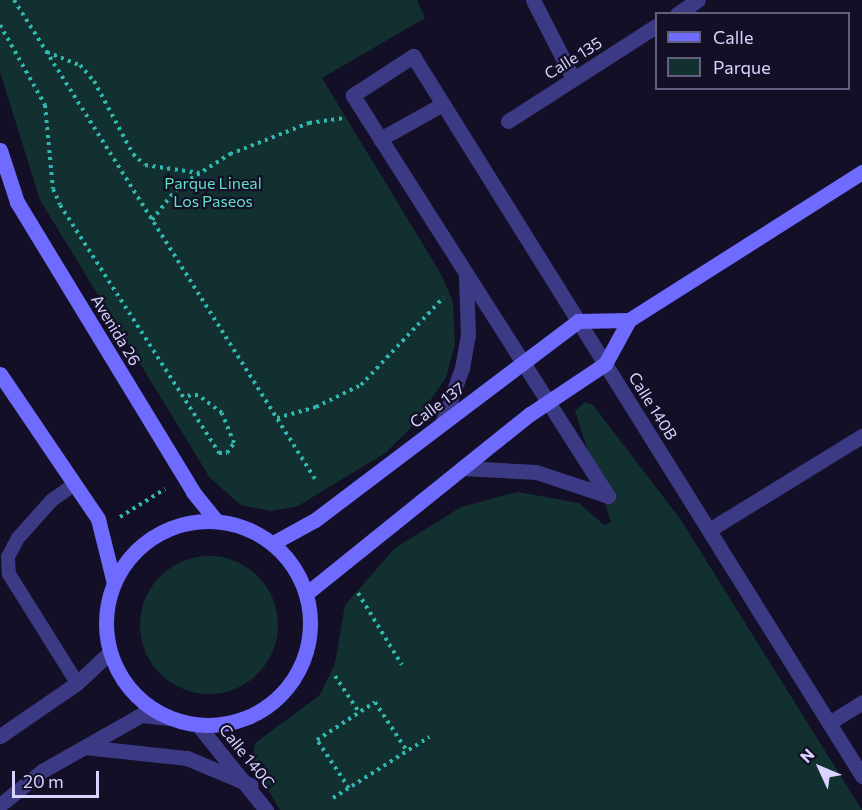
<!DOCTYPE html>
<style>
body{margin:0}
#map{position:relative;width:862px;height:810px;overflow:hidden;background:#130f26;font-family:Commissioner,sans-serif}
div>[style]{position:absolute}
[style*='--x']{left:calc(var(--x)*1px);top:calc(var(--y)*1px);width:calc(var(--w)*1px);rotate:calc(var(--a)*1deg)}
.green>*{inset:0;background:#12302f}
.round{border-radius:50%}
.path>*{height:4px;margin-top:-2px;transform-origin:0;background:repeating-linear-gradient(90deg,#2fb8b0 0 3px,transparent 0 7.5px)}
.lane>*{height:14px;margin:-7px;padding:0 7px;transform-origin:7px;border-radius:7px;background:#3d3a85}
.street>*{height:15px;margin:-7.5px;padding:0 7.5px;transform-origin:7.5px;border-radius:7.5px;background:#3d3a85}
.secondary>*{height:15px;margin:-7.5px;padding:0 7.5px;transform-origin:7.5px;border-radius:7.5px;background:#6f6bff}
.secondary>.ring{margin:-7.5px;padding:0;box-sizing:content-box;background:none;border:15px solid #6f6bff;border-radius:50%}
span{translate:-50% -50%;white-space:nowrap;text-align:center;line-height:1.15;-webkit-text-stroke:4.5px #130f26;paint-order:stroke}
.street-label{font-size:16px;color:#d9d4ff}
.park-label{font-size:16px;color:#5fe0c0}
.legend{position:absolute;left:655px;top:12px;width:195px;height:78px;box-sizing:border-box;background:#130f26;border:2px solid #625e7d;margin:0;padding:8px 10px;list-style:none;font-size:18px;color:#d9d4ff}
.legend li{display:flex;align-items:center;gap:12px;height:30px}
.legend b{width:30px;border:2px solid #625e7d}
.north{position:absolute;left:790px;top:738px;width:60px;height:60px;-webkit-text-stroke:4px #130f26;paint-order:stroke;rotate:314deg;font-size:16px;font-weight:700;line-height:24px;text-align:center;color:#d9d4ff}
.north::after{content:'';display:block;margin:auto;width:21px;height:27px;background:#d9d4ff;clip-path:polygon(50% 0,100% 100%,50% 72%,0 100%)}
.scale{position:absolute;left:12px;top:771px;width:87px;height:27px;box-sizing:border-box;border:3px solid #d9d4ff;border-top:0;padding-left:8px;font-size:18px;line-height:21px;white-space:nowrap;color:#d9d4ff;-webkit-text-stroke:4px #130f26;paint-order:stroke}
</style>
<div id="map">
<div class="green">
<i style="clip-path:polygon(0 0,417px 0,425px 18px,322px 78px,441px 274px,453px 302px,455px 344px,446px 378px,410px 429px,385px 453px,298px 506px,271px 511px,241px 505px,210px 478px,40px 200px,0 72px)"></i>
<i style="clip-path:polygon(585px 402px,593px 405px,681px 520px,862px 810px,280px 810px,252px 763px,255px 743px,320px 695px,335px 663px,345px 605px,395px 548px,461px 507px,518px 492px,579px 503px,604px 525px,611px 522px,575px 411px)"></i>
<i class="round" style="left:140px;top:556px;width:138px;height:138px"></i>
</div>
<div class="path">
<i style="--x:14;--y:0;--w:569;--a:57.85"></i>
<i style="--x:0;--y:25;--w:92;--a:60.6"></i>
<i style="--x:45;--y:105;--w:84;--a:84.6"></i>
<i style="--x:53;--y:189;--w:17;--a:66"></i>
<i style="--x:60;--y:205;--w:295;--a:57.3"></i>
<i style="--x:219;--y:453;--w:8;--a:0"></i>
<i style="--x:227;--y:453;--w:12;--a:-55"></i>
<i style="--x:234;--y:443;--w:32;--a:-112"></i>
<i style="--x:222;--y:413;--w:30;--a:-143"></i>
<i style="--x:198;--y:395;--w:14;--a:176"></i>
<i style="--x:47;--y:52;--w:35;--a:22"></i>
<i style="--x:80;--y:65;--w:21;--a:49"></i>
<i style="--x:94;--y:81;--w:83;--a:61.9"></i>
<i style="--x:133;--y:154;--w:16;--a:43"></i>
<i style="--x:145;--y:165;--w:55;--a:8.4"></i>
<i style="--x:152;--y:220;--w:42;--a:-51.8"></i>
<i style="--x:178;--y:187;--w:62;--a:-32.4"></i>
<i style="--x:230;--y:154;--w:85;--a:-21.4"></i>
<i style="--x:309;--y:123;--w:34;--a:-8"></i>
<i style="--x:277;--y:418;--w:41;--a:-15.8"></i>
<i style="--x:316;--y:407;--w:50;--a:-26.1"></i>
<i style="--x:361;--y:385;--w:120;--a:-46.7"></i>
<i style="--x:120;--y:517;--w:53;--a:-31.9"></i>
<i style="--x:358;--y:593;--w:84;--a:58.6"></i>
<i style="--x:335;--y:676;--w:43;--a:56.3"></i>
<i style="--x:349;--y:788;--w:58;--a:-123.7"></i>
<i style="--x:317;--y:740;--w:69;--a:-33.2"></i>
<i style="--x:375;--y:702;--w:59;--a:56.9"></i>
<i style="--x:333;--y:798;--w:114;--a:-32.4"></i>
</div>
<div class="lane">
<i style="--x:75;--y:484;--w:28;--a:145"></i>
<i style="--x:52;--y:500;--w:51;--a:131.8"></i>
<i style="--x:18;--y:538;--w:21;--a:118"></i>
<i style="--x:8;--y:557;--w:17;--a:87"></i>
<i style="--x:9;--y:574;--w:128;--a:58"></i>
</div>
<div class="street">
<i style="--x:533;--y:0;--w:88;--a:62.9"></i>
<i style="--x:677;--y:14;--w:25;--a:-34"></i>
<i style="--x:508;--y:121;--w:176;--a:-32.7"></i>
<i style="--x:380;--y:139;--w:72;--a:-29.1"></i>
<i style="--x:442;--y:423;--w:59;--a:-70"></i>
<i style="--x:462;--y:368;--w:34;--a:-80"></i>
<i style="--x:468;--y:335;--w:58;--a:-92"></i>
<i style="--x:462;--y:468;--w:74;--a:3.1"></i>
<i style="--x:536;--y:472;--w:76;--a:18.4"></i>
<i style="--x:608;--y:496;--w:475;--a:-122.5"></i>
<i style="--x:353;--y:95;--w:72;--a:-33"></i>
<i style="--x:413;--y:56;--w:849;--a:58.05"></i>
<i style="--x:709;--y:530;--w:180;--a:-31.6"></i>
<i style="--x:829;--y:723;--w:39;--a:-32"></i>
<i style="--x:198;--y:725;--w:109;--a:51.3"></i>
<i style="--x:0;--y:736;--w:93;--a:-34.5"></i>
<i style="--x:77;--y:683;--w:45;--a:-43.2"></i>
<i style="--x:85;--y:747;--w:103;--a:6.2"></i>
<i style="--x:187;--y:758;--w:69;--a:22.9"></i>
<i style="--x:0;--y:805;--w:54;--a:-39"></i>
<i style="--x:42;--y:771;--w:114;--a:-29.5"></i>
<i style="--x:141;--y:715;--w:27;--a:6"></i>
</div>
<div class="secondary">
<i style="--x:0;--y:150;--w:55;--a:71.9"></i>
<i style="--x:17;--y:202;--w:339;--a:58.7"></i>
<i style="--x:193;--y:492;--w:36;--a:51"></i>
<i style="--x:0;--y:374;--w:175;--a:55.9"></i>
<i style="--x:98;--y:519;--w:66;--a:76"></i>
<i class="ring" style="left:106px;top:521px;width:189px;height:189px"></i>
<i style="--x:273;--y:543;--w:48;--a:-28.7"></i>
<i style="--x:315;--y:520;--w:330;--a:-37.1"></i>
<i style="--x:578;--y:321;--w:51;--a:-1.1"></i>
<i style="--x:307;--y:593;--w:286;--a:-38.8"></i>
<i style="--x:530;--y:414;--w:90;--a:-33.7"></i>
<i style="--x:605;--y:364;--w:50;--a:-61.4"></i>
<i style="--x:629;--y:320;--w:276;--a:-32.4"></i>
</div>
<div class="street-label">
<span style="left:573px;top:58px;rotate:-32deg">Calle 135</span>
<span style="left:116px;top:330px;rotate:59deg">Avenida 26</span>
<span style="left:437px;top:405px;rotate:-37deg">Calle 137</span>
<span style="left:653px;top:406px;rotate:58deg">Calle 140B</span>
<span style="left:247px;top:756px;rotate:51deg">Calle 140C</span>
</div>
<div class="park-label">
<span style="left:213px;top:192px">Parque Lineal<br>Los Paseos</span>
</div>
<ul class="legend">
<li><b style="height:8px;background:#6f6bff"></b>Calle</li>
<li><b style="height:16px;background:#12302f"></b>Parque</li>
</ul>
<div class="north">N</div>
<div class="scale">20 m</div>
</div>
